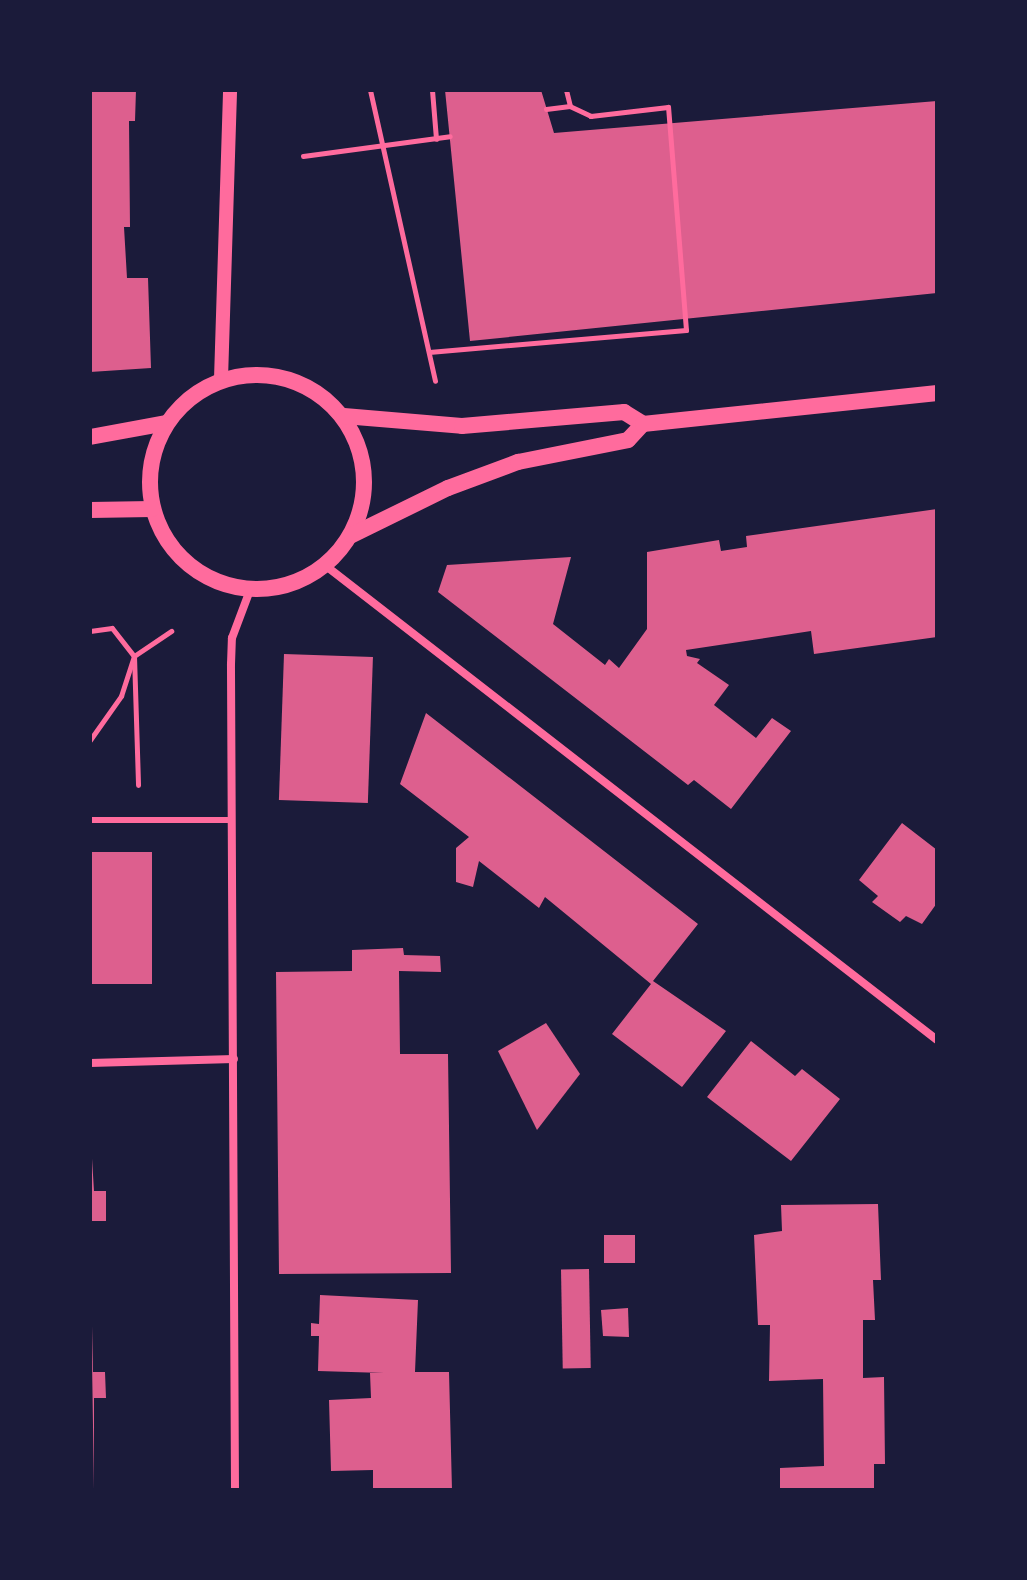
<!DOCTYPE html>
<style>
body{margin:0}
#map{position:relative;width:1027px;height:1580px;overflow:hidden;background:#1b1b3a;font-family:Merriweather,serif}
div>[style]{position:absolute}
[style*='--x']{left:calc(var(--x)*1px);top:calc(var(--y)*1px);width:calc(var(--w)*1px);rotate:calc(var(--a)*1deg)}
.building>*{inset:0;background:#dd5f8e;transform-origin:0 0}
.path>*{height:5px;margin:-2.5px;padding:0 2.5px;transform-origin:2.5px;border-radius:2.5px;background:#ff6b9d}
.service>*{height:6px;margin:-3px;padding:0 3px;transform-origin:3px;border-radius:3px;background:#ff6b9d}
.minor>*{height:8px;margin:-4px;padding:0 4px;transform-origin:4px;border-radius:4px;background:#ff6b9d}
.tertiary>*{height:14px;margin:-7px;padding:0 7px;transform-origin:7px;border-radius:7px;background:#ff6b9d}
.secondary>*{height:16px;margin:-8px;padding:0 8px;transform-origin:8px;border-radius:8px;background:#ff6b9d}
.secondary>.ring{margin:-8px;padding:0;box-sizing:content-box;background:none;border:16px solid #ff6b9d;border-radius:50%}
span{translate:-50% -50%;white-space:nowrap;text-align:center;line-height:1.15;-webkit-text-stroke:6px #1b1b3a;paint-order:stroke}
.frame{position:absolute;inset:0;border:92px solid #1b1b3a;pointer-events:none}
</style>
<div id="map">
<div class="building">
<i style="clip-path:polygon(90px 90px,136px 90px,135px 121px,129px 121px,130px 227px,124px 227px,127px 278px,148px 278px,151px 368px,90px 372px)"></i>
<i style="clip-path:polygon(445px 90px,541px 90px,554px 133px,937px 101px,937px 293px,470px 341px)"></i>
<i style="clip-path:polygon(937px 509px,937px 637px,814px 654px,811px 631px,686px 650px,687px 656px,700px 659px,697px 663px,729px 685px,714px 705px,756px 738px,772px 718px,791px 731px,731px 809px,694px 780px,688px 785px,438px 592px,447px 565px,571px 557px,553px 624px,605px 665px,609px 659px,619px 668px,647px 629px,647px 552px,719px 540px,721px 551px,747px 547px,746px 536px)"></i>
<i style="left:284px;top:654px;width:89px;height:146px;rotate:2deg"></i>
<i style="clip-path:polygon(426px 713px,698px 924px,653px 981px,726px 1031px,682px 1087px,612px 1034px,651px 984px,545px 897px,539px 908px,479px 861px,473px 887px,456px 882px,456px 848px,469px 837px,400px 784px)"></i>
<i style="clip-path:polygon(902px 823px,937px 850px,937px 903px,922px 924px,906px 916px,900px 922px,872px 902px,878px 896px,859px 880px)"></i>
<i style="left:152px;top:852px;width:132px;height:62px;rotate:90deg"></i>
<i style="clip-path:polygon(403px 948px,404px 955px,440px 956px,441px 972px,399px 971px,400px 1054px,448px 1054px,451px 1273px,279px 1274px,276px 972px,352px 971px,352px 950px)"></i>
<i style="clip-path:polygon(546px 1023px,580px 1074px,537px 1130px,498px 1051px)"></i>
<i style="clip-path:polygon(751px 1041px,795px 1076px,802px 1069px,840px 1099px,791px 1161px,707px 1097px)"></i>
<i style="clip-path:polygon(90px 1126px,94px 1191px,106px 1191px,106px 1221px,90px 1221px)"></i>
<i style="clip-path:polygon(878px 1204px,881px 1280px,873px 1280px,875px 1320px,863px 1320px,863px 1378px,884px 1377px,885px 1464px,874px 1464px,874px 1490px,780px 1490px,780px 1468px,824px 1466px,823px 1379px,769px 1381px,770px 1325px,758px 1325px,754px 1235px,782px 1231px,781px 1205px)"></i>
<i style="clip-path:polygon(90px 1233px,93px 1372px,105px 1372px,106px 1398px,94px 1398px,94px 1490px)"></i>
<i style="left:604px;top:1235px;width:31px;height:28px"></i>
<i style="left:589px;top:1269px;width:99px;height:28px;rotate:89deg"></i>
<i style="clip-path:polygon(320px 1295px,418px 1300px,415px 1372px,449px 1372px,452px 1490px,373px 1490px,373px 1470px,331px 1471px,329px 1400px,371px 1398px,370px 1373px,384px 1373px,318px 1371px,319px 1336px,311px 1336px,311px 1323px,319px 1324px)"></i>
<i style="clip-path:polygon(628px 1308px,629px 1337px,603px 1336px,601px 1310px)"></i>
</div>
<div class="path">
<i style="--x:370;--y:90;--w:298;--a:77.4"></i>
<i style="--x:432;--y:90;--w:49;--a:85.3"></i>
<i style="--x:546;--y:109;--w:24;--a:-7"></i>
<i style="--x:570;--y:106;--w:16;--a:-104"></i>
<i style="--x:303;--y:156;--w:148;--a:-7.7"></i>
<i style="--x:429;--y:352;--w:258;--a:-4.9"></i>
<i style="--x:686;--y:330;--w:224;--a:-94.6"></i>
<i style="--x:668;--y:107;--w:78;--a:173.3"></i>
<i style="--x:591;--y:116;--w:23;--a:-155"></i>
<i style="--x:90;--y:631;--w:22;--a:-8"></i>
<i style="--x:112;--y:628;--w:36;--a:52"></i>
<i style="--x:134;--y:656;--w:129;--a:88.2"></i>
<i style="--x:90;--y:740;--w:54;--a:-54.8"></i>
<i style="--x:121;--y:696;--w:42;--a:-72"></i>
<i style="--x:134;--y:656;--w:45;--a:-34"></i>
</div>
<div class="service">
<i style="--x:90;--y:820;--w:141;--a:0"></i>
</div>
<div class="minor">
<i style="--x:326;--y:566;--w:773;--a:37.8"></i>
<i style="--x:90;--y:1063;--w:144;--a:-1.6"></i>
<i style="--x:235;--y:1490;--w:826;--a:-90.28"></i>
<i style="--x:231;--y:664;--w:26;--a:-88"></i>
<i style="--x:232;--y:638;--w:51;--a:-69.4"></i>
</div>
<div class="tertiary">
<i style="--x:221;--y:379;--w:289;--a:-88.2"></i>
</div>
<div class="secondary">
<i class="ring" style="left:150px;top:375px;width:198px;height:198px"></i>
<i style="--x:344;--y:416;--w:118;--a:4.8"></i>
<i style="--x:462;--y:426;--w:163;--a:-4.9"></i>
<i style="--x:624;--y:412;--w:22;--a:32"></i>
<i style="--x:90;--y:437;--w:77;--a:-10.4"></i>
<i style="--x:90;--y:510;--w:62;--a:-0.9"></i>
<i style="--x:352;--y:535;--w:107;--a:-26.1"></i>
<i style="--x:448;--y:488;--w:75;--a:-20.4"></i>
<i style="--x:518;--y:462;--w:112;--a:-11.3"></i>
<i style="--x:628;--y:440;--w:22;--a:-47"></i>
<i style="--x:643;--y:424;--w:296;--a:-6"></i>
</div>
<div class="frame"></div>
</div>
